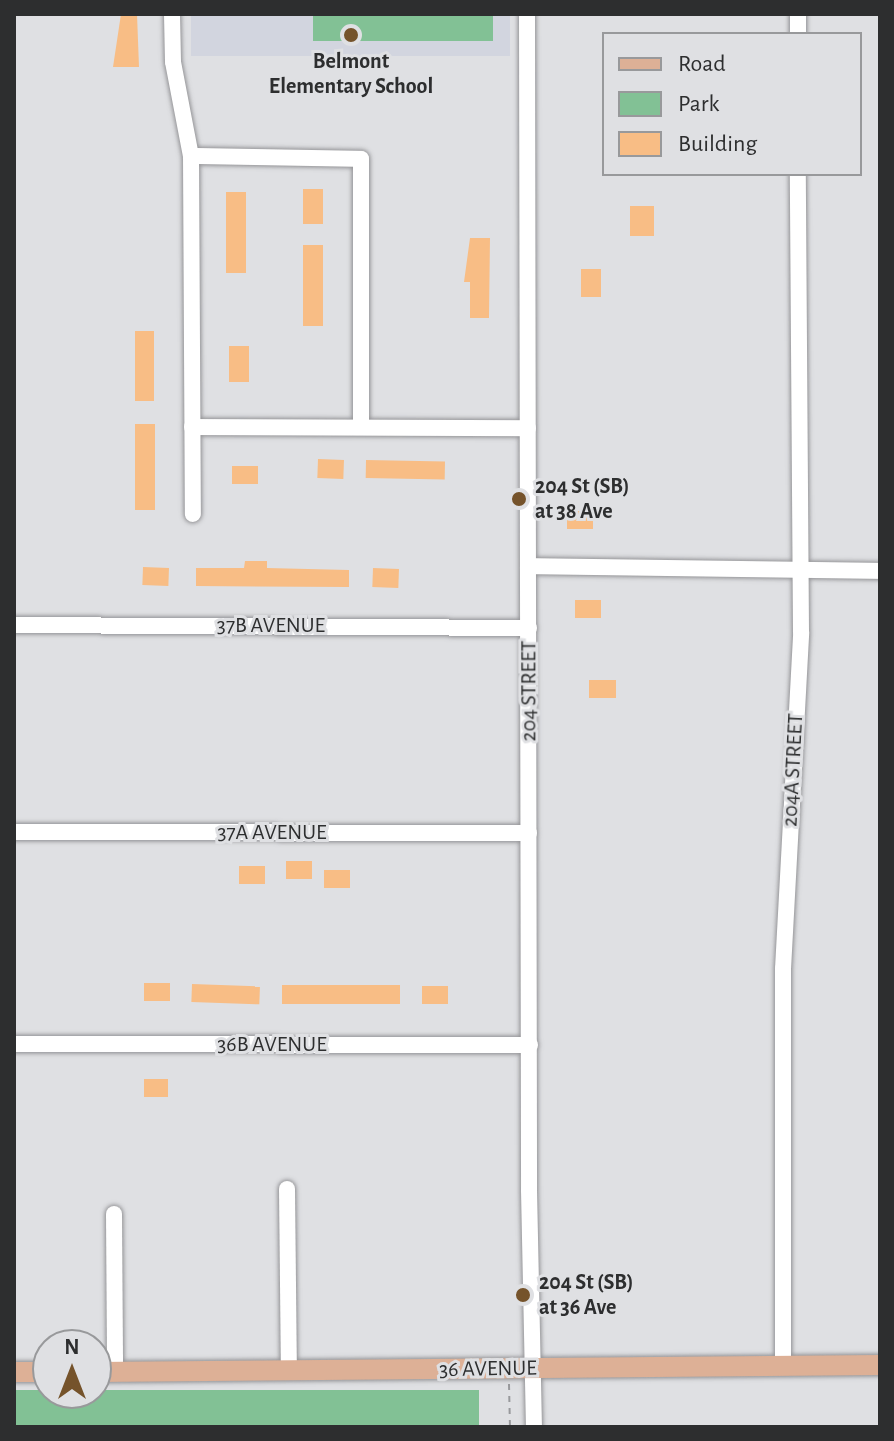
<!DOCTYPE html>
<style>
body{margin:0}
#map{position:relative;width:894px;height:1441px;overflow:hidden;background:#dfe0e3;font-family:"Alegreya Sans",sans-serif}
div>[style]{position:absolute}
[style*='--x']{left:calc(var(--x)*1px);top:calc(var(--y)*1px);width:calc(var(--w)*1px);rotate:calc(var(--a)*1deg)}
.built>*{inset:0;background:#d2d5df;transform-origin:0 0}
.green>*{inset:0;background:#82c195;transform-origin:0 0}
.building>*{inset:0;background:#f8bd85;transform-origin:0 0}
.path>*{height:2px;margin-top:-1px;transform-origin:0;background:repeating-linear-gradient(90deg,#98999c 0 6px,transparent 0 12px)}
.roads{filter:drop-shadow(0 0 2px #959598) drop-shadow(0 0 2px #959598)}
.minor>*{height:16px;margin:-8px;padding:0 8px;transform-origin:8px;border-radius:8px;background:#fff}
.major>*{height:20px;margin:-10px;padding:0 10px;transform-origin:10px;border-radius:10px;background:#ddb096}
.dots>*{width:22px;height:22px;translate:-50% -50%;box-sizing:border-box;border:4px solid #dfe0e3;border-radius:50%}
span{translate:-50% -50%;white-space:nowrap;text-align:center;line-height:1.15;-webkit-text-stroke:6px #dfe0e3;paint-order:stroke}
.poi-label{font-size:22px;color:#2d2e2f;font-weight:700}
.left{translate:0 -50%;text-align:left}
.street-label{font-size:22px;color:#2d2e2f}
.frame{position:absolute;inset:0;border:16px solid #2d2e2f;pointer-events:none}
.legend{position:absolute;left:602px;top:32px;width:260px;height:144px;box-sizing:border-box;background:#dfe0e3;border:2px solid #98999b;margin:0;padding:10px 14px;list-style:none;font-size:24px;color:#2d2e2f}
.legend li{display:flex;align-items:center;gap:16px;height:40px}
.legend b{width:40px;border:2px solid #98999b}
.north{position:absolute;left:32px;top:1329px;width:80px;height:80px;box-sizing:border-box;background:#dfe0e3;border:2px solid #98999b;border-radius:50%;rotate:0deg;font-size:22px;font-weight:700;line-height:32px;text-align:center;color:#2d2e2f}
.north::after{content:'';display:block;margin:auto;width:28px;height:36px;background:#75532b;clip-path:polygon(50% 0,100% 100%,50% 72%,0 100%)}
</style>
<div id="map">
<div class="built">
<i style="left:191px;top:14px;width:319px;height:42px"></i>
</div>
<div class="green">
<i style="left:313px;top:14px;width:180px;height:27px"></i>
<i style="left:479px;top:1390px;width:37px;height:465px;rotate:90deg"></i>
</div>
<div class="building">
<i style="clip-path:polygon(121px 14px,137px 14px,139px 67px,113px 67px)"></i>
<i style="left:303px;top:189px;width:20px;height:35px"></i>
<i style="left:226px;top:192px;width:20px;height:81px"></i>
<i style="left:630px;top:206px;width:24px;height:30px"></i>
<i style="clip-path:polygon(470px 238px,490px 238px,489px 318px,470px 318px,470px 282px,464px 282px)"></i>
<i style="left:303px;top:245px;width:20px;height:81px"></i>
<i style="left:581px;top:269px;width:20px;height:28px"></i>
<i style="left:135px;top:331px;width:19px;height:70px"></i>
<i style="left:229px;top:346px;width:20px;height:36px"></i>
<i style="left:135px;top:424px;width:20px;height:86px"></i>
<i style="left:318px;top:459px;width:26px;height:19px;rotate:2deg"></i>
<i style="left:366px;top:460px;width:79px;height:18px;rotate:1deg"></i>
<i style="left:232px;top:466px;width:26px;height:18px"></i>
<i style="left:567px;top:511px;width:26px;height:18px"></i>
<i style="clip-path:polygon(245px 561px,267px 561px,267px 568px,349px 570px,349px 587px,196px 586px,196px 568px,244px 568px)"></i>
<i style="left:143px;top:567px;width:26px;height:18px;rotate:2deg"></i>
<i style="left:373px;top:568px;width:26px;height:19px;rotate:2deg"></i>
<i style="left:575px;top:600px;width:26px;height:18px"></i>
<i style="left:589px;top:680px;width:27px;height:18px"></i>
<i style="left:286px;top:861px;width:26px;height:18px"></i>
<i style="left:239px;top:866px;width:26px;height:18px"></i>
<i style="left:324px;top:870px;width:26px;height:18px"></i>
<i style="left:144px;top:983px;width:26px;height:18px"></i>
<i style="left:192px;top:984px;width:68px;height:18px;rotate:2deg"></i>
<i style="left:282px;top:985px;width:118px;height:19px"></i>
<i style="left:422px;top:986px;width:26px;height:18px"></i>
<i style="left:144px;top:1079px;width:24px;height:18px"></i>
</div>
<div class="path">
<i style="--x:509;--y:1384;--w:43;--a:88.7"></i>
</div>
<div class="roads">
<div class="minor">
<i style="--x:172;--y:14;--w:48;--a:88.8"></i>
<i style="--x:173;--y:62;--w:96;--a:79.2"></i>
<i style="--x:191;--y:156;--w:358;--a:89.7"></i>
<i style="--x:527;--y:14;--w:1176;--a:89.9"></i>
<i style="--x:529;--y:1190;--w:237;--a:88.8"></i>
<i style="--x:798;--y:14;--w:20;--a:90"></i>
<i style="--x:191;--y:156;--w:170;--a:1"></i>
<i style="--x:361;--y:159;--w:268;--a:90"></i>
<i style="--x:192;--y:427;--w:336;--a:0.2"></i>
<i style="--x:528;--y:566;--w:352;--a:0.8"></i>
<i style="--x:14;--y:625;--w:515;--a:0.33"></i>
<i style="--x:14;--y:832;--w:515;--a:0.11"></i>
<i style="--x:14;--y:1044;--w:516;--a:0.11"></i>
<i style="--x:287;--y:1189;--w:181;--a:89.4"></i>
<i style="--x:114;--y:1214;--w:158;--a:89.6"></i>
<i style="--x:783;--y:1366;--w:397;--a:-90"></i>
<i style="--x:783;--y:969;--w:337;--a:-86.9"></i>
<i style="--x:801;--y:632;--w:458;--a:-90.4"></i>
</div>
<div class="major">
<i style="--x:14;--y:1372;--w:34;--a:0"></i>
<i style="--x:96;--y:1372;--w:784;--a:-0.51"></i>
</div>
</div>
<div class="dots">
<i style="left:351px;top:35px;background:#75532b"></i>
<i style="left:519px;top:499px;background:#75532b"></i>
<i style="left:523px;top:1295px;background:#75532b"></i>
</div>
<div class="poi-label">
<span style="left:351px;top:74px">Belmont<br>Elementary School</span>
<span class="left" style="left:535px;top:499px">204 St (SB)<br>at 38 Ave</span>
<span class="left" style="left:539px;top:1295px">204 St (SB)<br>at 36 Ave</span>
</div>
<div class="street-label">
<span style="left:271px;top:626px">37B AVENUE</span>
<span style="left:529px;top:691px;rotate:-90deg">204 STREET</span>
<span style="left:793px;top:770px;rotate:-87deg">204A STREET</span>
<span style="left:272px;top:833px">37A AVENUE</span>
<span style="left:272px;top:1045px">36B AVENUE</span>
<span style="left:488px;top:1369px;rotate:-1deg">36 AVENUE</span>
</div>
<div class="frame"></div>
<ul class="legend">
<li><b style="height:10px;background:#ddb096"></b>Road</li>
<li><b style="height:22px;background:#82c195"></b>Park</li>
<li><b style="height:22px;background:#f8bd85"></b>Building</li>
</ul>
<div class="north">N</div>
</div>
